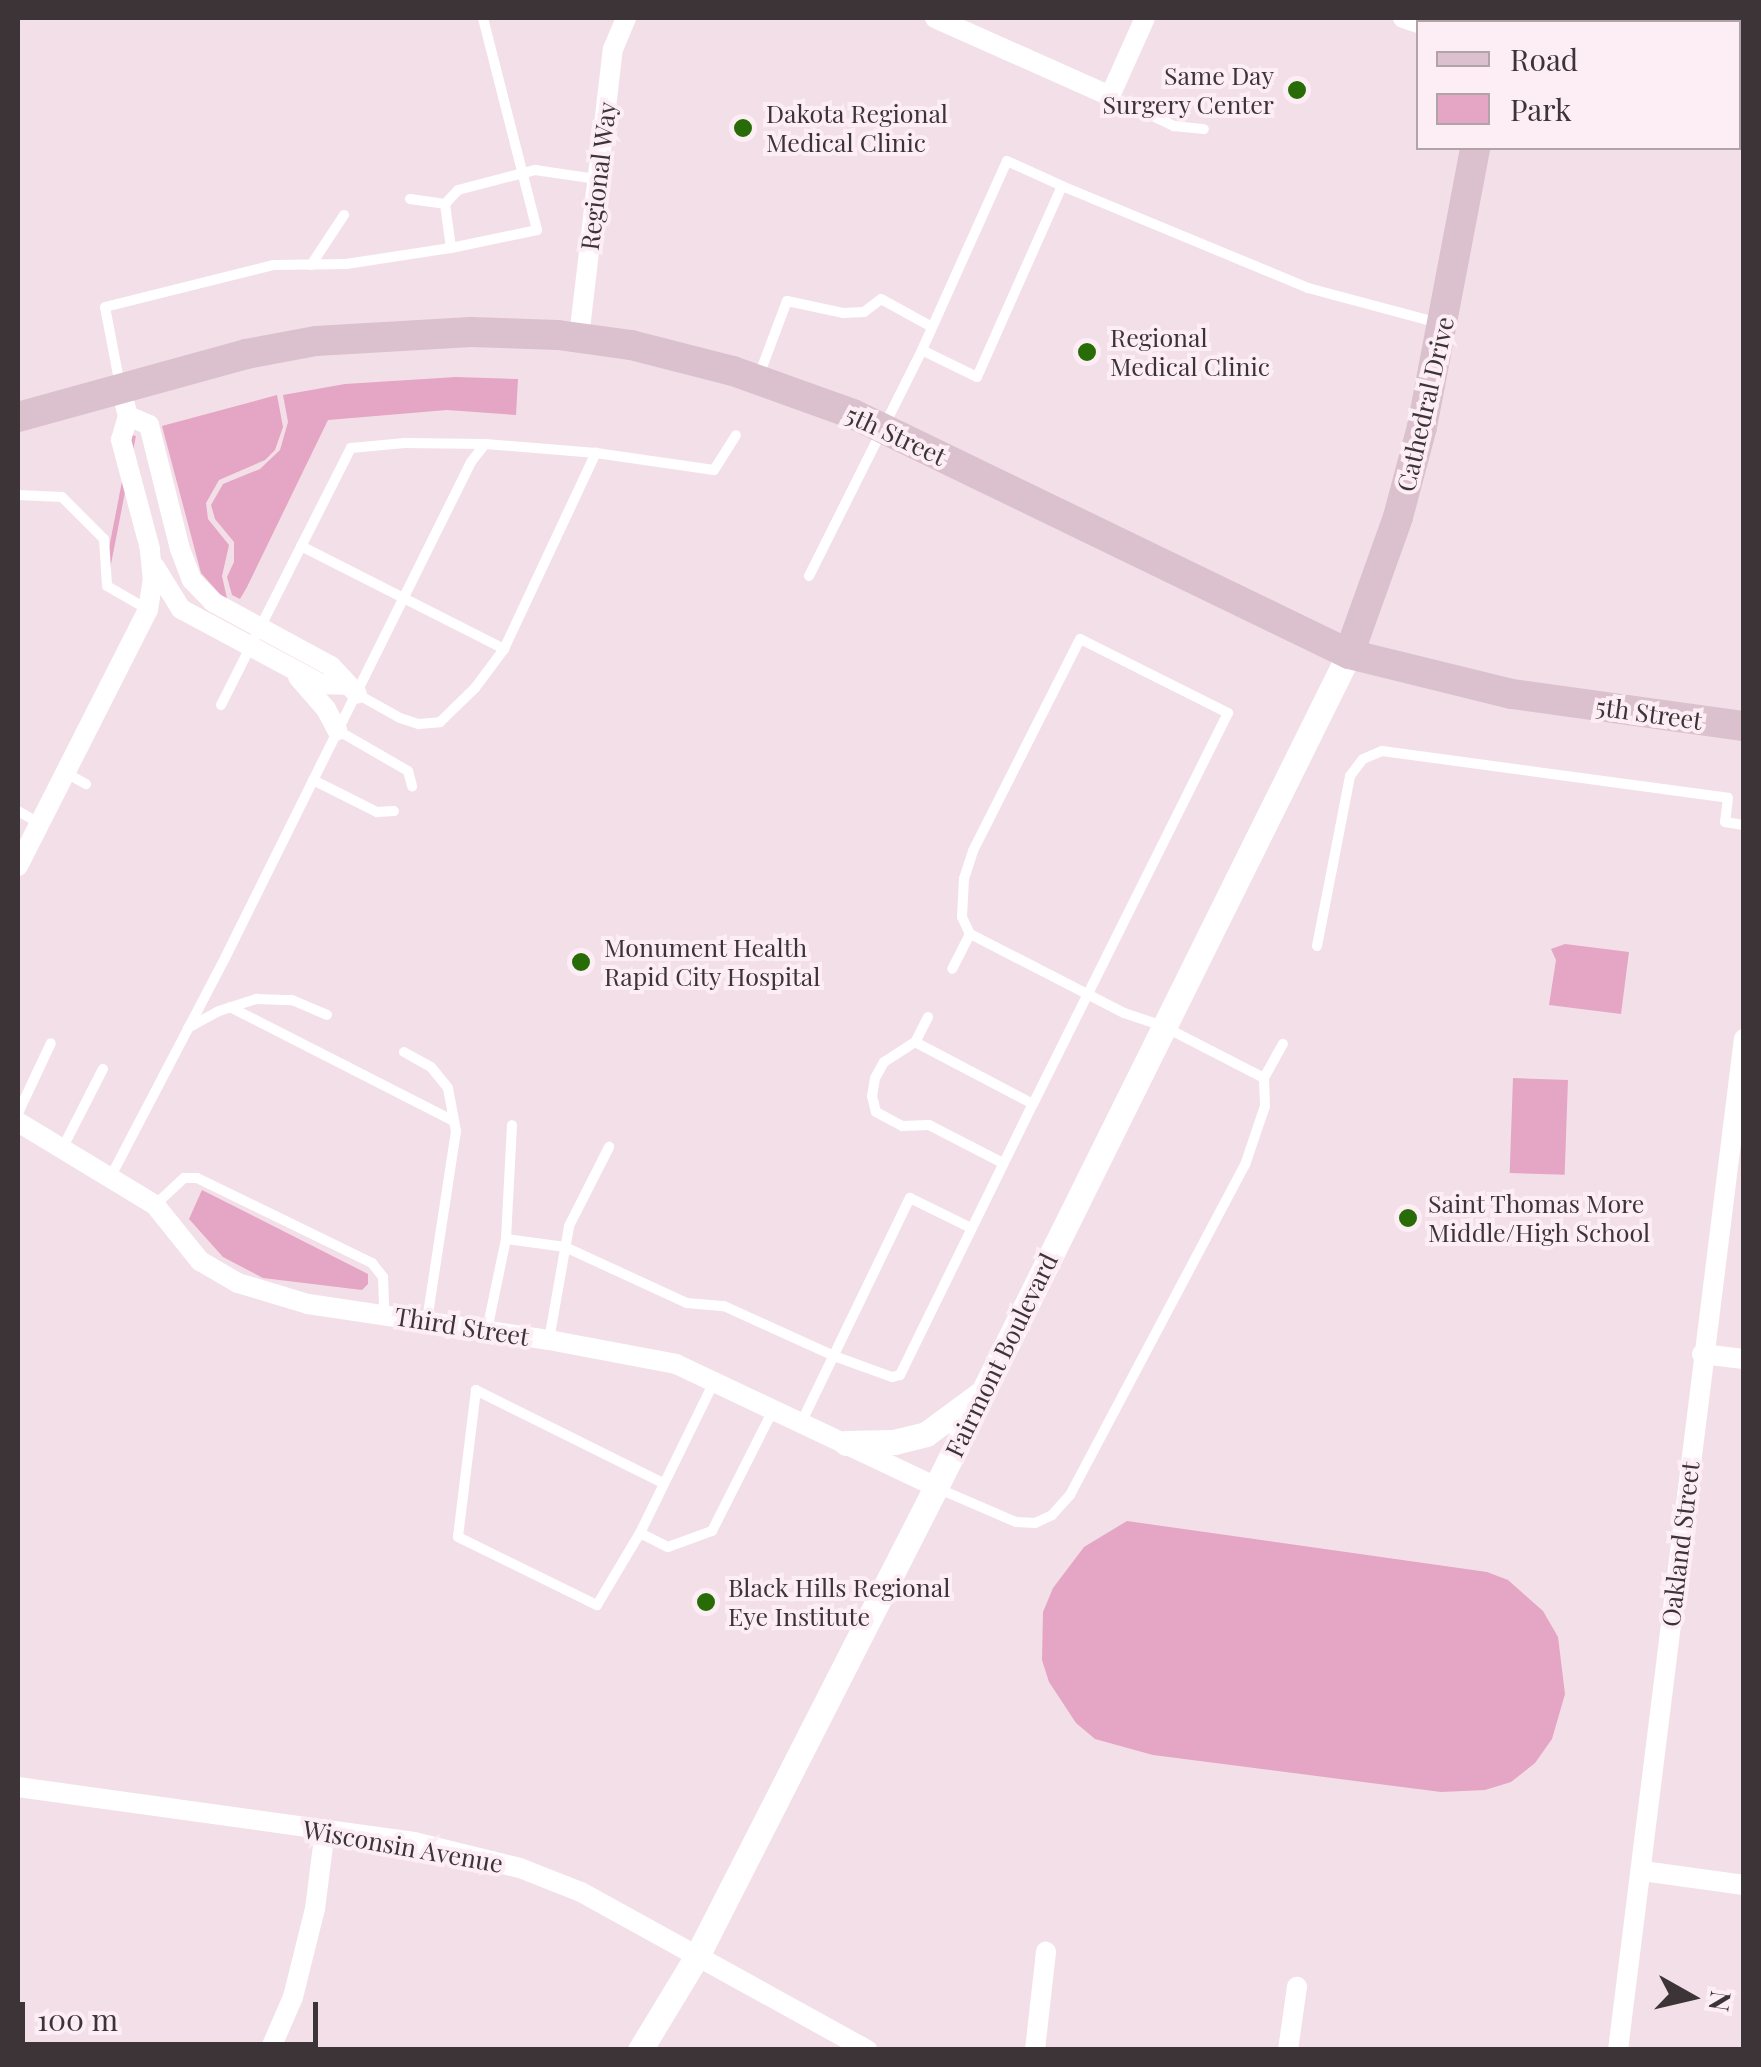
<!DOCTYPE html>
<style>
body{margin:0}
#map{position:relative;width:1761px;height:2067px;overflow:hidden;background:#f3dfe8;font-family:"Playfair Display",serif}
div>[style]{position:absolute}
[style*='--x']{left:calc(var(--x)*1px);top:calc(var(--y)*1px);width:calc(var(--w)*1px);rotate:calc(var(--a)*1deg)}
.green>*{inset:0;background:#e5a5c4;transform-origin:0 0}
.service>*{height:10px;margin:-5px;padding:0 5px;transform-origin:5px;border-radius:5px;background:#fff}
.minor>*{height:20px;margin:-10px;padding:0 10px;transform-origin:10px;border-radius:10px;background:#fff}
.tertiary>*{height:25px;margin:-12.5px;padding:0 12.5px;transform-origin:12.5px;border-radius:12.5px;background:#fff}
.secondary>*{height:30px;margin:-15px;padding:0 15px;transform-origin:15px;border-radius:15px;background:#dbc0ce}
.dots>*{width:28px;height:28px;translate:-50% -50%;box-sizing:border-box;border:5px solid #fdeef5;border-radius:50%}
span{translate:-50% -50%;white-space:nowrap;text-align:center;line-height:1.15;-webkit-text-stroke:8px #fdeef5;paint-order:stroke}
.poi-label{font-size:25px;color:#3c3437}
.right{translate:-100% -50%;text-align:right}
.left{translate:0 -50%;text-align:left}
.street-label{font-size:25px;color:#3c3437}
.frame{position:absolute;inset:0;border:20px solid #3c3437;pointer-events:none}
.legend{position:absolute;left:1416px;top:20px;width:325px;height:130px;box-sizing:border-box;background:#fdeef5;border:2px solid #b0a4a9;margin:0;padding:12px 18px;list-style:none;font-size:30px;color:#3c3437}
.legend li{display:flex;align-items:center;gap:20px;height:50px}
.legend b{width:50px;border:2px solid #b0a4a9}
.north{position:absolute;left:1641px;top:1947px;width:100px;height:100px;-webkit-text-stroke:8px #fdeef5;paint-order:stroke;rotate:98deg;font-size:28px;font-weight:700;line-height:40px;text-align:center;color:#3c3437}
.north::after{content:'';display:block;margin:auto;width:35px;height:45px;background:#3c3437;clip-path:polygon(50% 0,100% 100%,50% 72%,0 100%)}
.scale{position:absolute;left:20px;top:2002px;width:298px;height:45px;box-sizing:border-box;border:5px solid #3c3437;border-top:0;padding-left:12px;font-size:30px;line-height:35px;white-space:nowrap;color:#3c3437;-webkit-text-stroke:8px #fdeef5;paint-order:stroke}
</style>
<div id="map">
<div class="green">
<i style="clip-path:polygon(456px 377px,518px 379px,516px 415px,447px 410px,328px 420px,247px 587px,240px 599px,232px 595px,227px 577px,234px 562px,234px 542px,215px 519px,211px 505px,223px 484px,260px 469px,280px 450px,288px 422px,283px 395px,345px 384px)"></i>
<i style="clip-path:polygon(277px 395px,283px 427px,275px 450px,265px 460px,219px 480px,206px 503px,208px 519px,229px 545px,222px 576px,228px 603px,201px 573px,162px 426px)"></i>
<i style="left:131px;top:435px;width:5px;height:135px;rotate:11deg"></i>
<i style="clip-path:polygon(1565px 944px,1629px 952px,1621px 1014px,1549px 1005px,1556px 960px,1551px 949px)"></i>
<i style="left:1513px;top:1078px;width:55px;height:95px;rotate:2deg"></i>
<i style="clip-path:polygon(202px 1190px,368px 1274px,368px 1284px,362px 1290px,263px 1278px,223px 1257px,189px 1219px)"></i>
<i style="clip-path:polygon(1127px 1521px,1487px 1572px,1508px 1580px,1543px 1611px,1558px 1637px,1565px 1694px,1552px 1739px,1535px 1763px,1511px 1782px,1485px 1790px,1441px 1792px,1153px 1755px,1095px 1739px,1076px 1723px,1049px 1682px,1042px 1660px,1043px 1612px,1053px 1588px,1084px 1547px)"></i>
</div>
<div class="service">
<i style="--x:1580;--y:22;--w:4;--a:-76"></i>
<i style="--x:1738;--y:76;--w:6;--a:9"></i>
<i style="--x:1111;--y:96;--w:70;--a:25.5"></i>
<i style="--x:1174;--y:126;--w:30;--a:6"></i>
<i style="--x:1062;--y:186;--w:266;--a:22.5"></i>
<i style="--x:1308;--y:288;--w:136;--a:15"></i>
<i style="--x:410;--y:199;--w:35;--a:8"></i>
<i style="--x:451;--y:248;--w:88;--a:-11.8"></i>
<i style="--x:537;--y:230;--w:219;--a:-104.3"></i>
<i style="--x:311;--y:265;--w:60;--a:-56.6"></i>
<i style="--x:758;--y:378;--w:82;--a:-69.4"></i>
<i style="--x:787;--y:301;--w:57;--a:12.1"></i>
<i style="--x:843;--y:313;--w:21;--a:-3"></i>
<i style="--x:864;--y:312;--w:21;--a:-37"></i>
<i style="--x:881;--y:299;--w:58;--a:28.8"></i>
<i style="--x:120;--y:385;--w:79;--a:-100.9"></i>
<i style="--x:105;--y:307;--w:174;--a:-14"></i>
<i style="--x:274;--y:265;--w:72;--a:-0.8"></i>
<i style="--x:346;--y:264;--w:106;--a:-8.7"></i>
<i style="--x:451;--y:248;--w:44;--a:-97.8"></i>
<i style="--x:445;--y:204;--w:19;--a:-47"></i>
<i style="--x:458;--y:190;--w:80;--a:-14.6"></i>
<i style="--x:535;--y:170;--w:63;--a:8.3"></i>
<i style="--x:18;--y:495;--w:44;--a:2.6"></i>
<i style="--x:62;--y:497;--w:59;--a:45"></i>
<i style="--x:104;--y:539;--w:47;--a:86.3"></i>
<i style="--x:107;--y:586;--w:46;--a:29.9"></i>
<i style="--x:301;--y:546;--w:228;--a:26.9"></i>
<i style="--x:504;--y:649;--w:217;--a:-64.9"></i>
<i style="--x:809;--y:576;--w:253;--a:-63.4"></i>
<i style="--x:922;--y:350;--w:207;--a:-65.8"></i>
<i style="--x:1007;--y:161;--w:60;--a:24.4"></i>
<i style="--x:1062;--y:186;--w:209;--a:114"></i>
<i style="--x:977;--y:377;--w:61;--a:-153.9"></i>
<i style="--x:357;--y:694;--w:49;--a:29.2"></i>
<i style="--x:400;--y:718;--w:20;--a:18"></i>
<i style="--x:419;--y:724;--w:21;--a:-5"></i>
<i style="--x:440;--y:722;--w:49;--a:-44.2"></i>
<i style="--x:475;--y:688;--w:49;--a:-53.4"></i>
<i style="--x:221;--y:705;--w:288;--a:-63.2"></i>
<i style="--x:351;--y:448;--w:54;--a:-5.3"></i>
<i style="--x:405;--y:443;--w:80;--a:0.7"></i>
<i style="--x:337;--y:730;--w:82;--a:30"></i>
<i style="--x:408;--y:771;--w:16;--a:75"></i>
<i style="--x:66;--y:773;--w:23;--a:29"></i>
<i style="--x:313;--y:780;--w:72;--a:26.6"></i>
<i style="--x:377;--y:812;--w:17;--a:-3"></i>
<i style="--x:18;--y:811;--w:24;--a:30"></i>
<i style="--x:1317;--y:946;--w:173;--a:-79"></i>
<i style="--x:1350;--y:776;--w:21;--a:-53"></i>
<i style="--x:1363;--y:759;--w:21;--a:-23"></i>
<i style="--x:1382;--y:751;--w:349;--a:7.7"></i>
<i style="--x:1728;--y:798;--w:24;--a:97"></i>
<i style="--x:1725;--y:822;--w:19;--a:9"></i>
<i style="--x:230;--y:1007;--w:251;--a:27"></i>
<i style="--x:928;--y:1017;--w:28;--a:117"></i>
<i style="--x:915;--y:1042;--w:37;--a:147"></i>
<i style="--x:884;--y:1062;--w:18;--a:119"></i>
<i style="--x:875;--y:1078;--w:18;--a:99"></i>
<i style="--x:872;--y:1096;--w:16;--a:76"></i>
<i style="--x:876;--y:1112;--w:30;--a:28"></i>
<i style="--x:902;--y:1126;--w:27;--a:-2"></i>
<i style="--x:929;--y:1125;--w:83;--a:27.2"></i>
<i style="--x:188;--y:1028;--w:35;--a:-29"></i>
<i style="--x:219;--y:1011;--w:40;--a:-18"></i>
<i style="--x:257;--y:999;--w:35;--a:2"></i>
<i style="--x:292;--y:1000;--w:38;--a:23"></i>
<i style="--x:915;--y:1042;--w:133;--a:27.7"></i>
<i style="--x:1033;--y:1104;--w:437;--a:-63.5"></i>
<i style="--x:1228;--y:713;--w:165;--a:-153.4"></i>
<i style="--x:1080;--y:639;--w:237;--a:116.8"></i>
<i style="--x:973;--y:851;--w:29;--a:108"></i>
<i style="--x:964;--y:879;--w:38;--a:93"></i>
<i style="--x:962;--y:917;--w:19;--a:65"></i>
<i style="--x:404;--y:1052;--w:31;--a:29"></i>
<i style="--x:431;--y:1067;--w:27;--a:51"></i>
<i style="--x:448;--y:1088;--w:44;--a:79.5"></i>
<i style="--x:456;--y:1131;--w:191;--a:98.7"></i>
<i style="--x:1264;--y:1078;--w:39;--a:-61"></i>
<i style="--x:18;--y:1113;--w:77;--a:-64.8"></i>
<i style="--x:62;--y:1149;--w:90;--a:-62.9"></i>
<i style="--x:110;--y:1178;--w:248;--a:-62.4"></i>
<i style="--x:225;--y:958;--w:554;--a:-63.62"></i>
<i style="--x:471;--y:462;--w:23;--a:-52"></i>
<i style="--x:485;--y:444;--w:111;--a:4.6"></i>
<i style="--x:596;--y:453;--w:119;--a:8.2"></i>
<i style="--x:714;--y:470;--w:41;--a:-57.8"></i>
<i style="--x:155;--y:1205;--w:40;--a:-43"></i>
<i style="--x:184;--y:1178;--w:13;--a:0"></i>
<i style="--x:197;--y:1178;--w:195;--a:25.9"></i>
<i style="--x:372;--y:1263;--w:18;--a:52"></i>
<i style="--x:383;--y:1277;--w:36;--a:88"></i>
<i style="--x:506;--y:1239;--w:60;--a:7.7"></i>
<i style="--x:565;--y:1247;--w:134;--a:24.7"></i>
<i style="--x:687;--y:1303;--w:37;--a:5"></i>
<i style="--x:724;--y:1306;--w:121;--a:24.4"></i>
<i style="--x:834;--y:1356;--w:62;--a:19.9"></i>
<i style="--x:892;--y:1377;--w:8;--a:-14"></i>
<i style="--x:900;--y:1375;--w:302;--a:-63.9"></i>
<i style="--x:487;--y:1330;--w:93;--a:-78.2"></i>
<i style="--x:506;--y:1239;--w:114;--a:-87"></i>
<i style="--x:549;--y:1340;--w:116;--a:-80"></i>
<i style="--x:569;--y:1226;--w:89;--a:-63.1"></i>
<i style="--x:802;--y:1421;--w:248;--a:-64.2"></i>
<i style="--x:910;--y:1198;--w:68;--a:26.2"></i>
<i style="--x:663;--y:1483;--w:209;--a:-153.6"></i>
<i style="--x:476;--y:1390;--w:148;--a:97"></i>
<i style="--x:458;--y:1537;--w:155;--a:26.1"></i>
<i style="--x:597;--y:1605;--w:84;--a:-59.2"></i>
<i style="--x:640;--y:1533;--w:168;--a:-63.9"></i>
<i style="--x:937;--y:1488;--w:86;--a:23.3"></i>
<i style="--x:1016;--y:1522;--w:19;--a:3"></i>
<i style="--x:1035;--y:1523;--w:19;--a:-25"></i>
<i style="--x:1052;--y:1515;--w:27;--a:-48"></i>
<i style="--x:1070;--y:1495;--w:374;--a:-62.1"></i>
<i style="--x:1245;--y:1165;--w:62;--a:-71.3"></i>
<i style="--x:1265;--y:1106;--w:28;--a:-92"></i>
<i style="--x:1264;--y:1078;--w:114;--a:-152.8"></i>
<i style="--x:1163;--y:1026;--w:41;--a:-161.6"></i>
<i style="--x:1124;--y:1013;--w:173;--a:-152.8"></i>
<i style="--x:970;--y:934;--w:39;--a:117"></i>
<i style="--x:640;--y:1533;--w:31;--a:27"></i>
<i style="--x:668;--y:1547;--w:47;--a:-20"></i>
<i style="--x:712;--y:1531;--w:136;--a:-63.2"></i>
</div>
<div class="minor">
<i style="--x:935;--y:18;--w:192;--a:24"></i>
<i style="--x:1110;--y:96;--w:85;--a:-65.8"></i>
<i style="--x:1403;--y:18;--w:16;--a:18"></i>
<i style="--x:579;--y:337;--w:290;--a:-83.3"></i>
<i style="--x:613;--y:49;--w:34;--a:-67"></i>
<i style="--x:128;--y:416;--w:23;--a:23"></i>
<i style="--x:149;--y:425;--w:128;--a:76"></i>
<i style="--x:180;--y:549;--w:33;--a:69"></i>
<i style="--x:192;--y:580;--w:30;--a:46"></i>
<i style="--x:213;--y:602;--w:134;--a:28.5"></i>
<i style="--x:331;--y:666;--w:38;--a:47"></i>
<i style="--x:155;--y:567;--w:49;--a:58.2"></i>
<i style="--x:181;--y:609;--w:159;--a:28.2"></i>
<i style="--x:321;--y:684;--w:24;--a:2"></i>
<i style="--x:298;--y:677;--w:43;--a:48.8"></i>
<i style="--x:326;--y:709;--w:24;--a:62"></i>
<i style="--x:18;--y:866;--w:287;--a:-63.1"></i>
<i style="--x:148;--y:610;--w:30;--a:-81"></i>
<i style="--x:153;--y:580;--w:31;--a:-96"></i>
<i style="--x:150;--y:549;--w:113;--a:-104.9"></i>
<i style="--x:121;--y:440;--w:25;--a:-74"></i>
<i style="--x:128;--y:416;--w:28;--a:-105"></i>
<i style="--x:18;--y:1122;--w:160;--a:31.2"></i>
<i style="--x:155;--y:1205;--w:72;--a:51.2"></i>
<i style="--x:200;--y:1261;--w:44;--a:30.1"></i>
<i style="--x:238;--y:1283;--w:73;--a:16.7"></i>
<i style="--x:308;--y:1304;--w:244;--a:8.5"></i>
<i style="--x:549;--y:1340;--w:129;--a:10.7"></i>
<i style="--x:676;--y:1364;--w:288;--a:25.3"></i>
<i style="--x:1702;--y:1354;--w:42;--a:6.8"></i>
<i style="--x:18;--y:1787;--w:400;--a:7.9"></i>
<i style="--x:414;--y:1842;--w:109;--a:13.8"></i>
<i style="--x:520;--y:1868;--w:66;--a:21.5"></i>
<i style="--x:581;--y:1892;--w:327;--a:28.9"></i>
<i style="--x:1643;--y:1871;--w:102;--a:7.9"></i>
<i style="--x:270;--y:2050;--w:58;--a:-66.5"></i>
<i style="--x:293;--y:1997;--w:91;--a:-76"></i>
<i style="--x:315;--y:1909;--w:80;--a:-82.8"></i>
<i style="--x:1035;--y:2050;--w:99;--a:-83.6"></i>
<i style="--x:1288;--y:2050;--w:64;--a:-81.9"></i>
<i style="--x:1618;--y:2050;--w:1019;--a:-82.9"></i>
</div>
<div class="tertiary">
<i style="--x:846;--y:1443;--w:48;--a:-1.2"></i>
<i style="--x:894;--y:1442;--w:33;--a:-14"></i>
<i style="--x:926;--y:1434;--w:66;--a:-36.3"></i>
<i style="--x:640;--y:2050;--w:110;--a:-58.8"></i>
<i style="--x:697;--y:1956;--w:526;--a:-63"></i>
<i style="--x:936;--y:1487;--w:930;--a:-63.63"></i>
</div>
<div class="secondary">
<i style="--x:1494;--y:22;--w:4;--a:-76"></i>
<i style="--x:18;--y:417;--w:237;--a:-15.4"></i>
<i style="--x:246;--y:354;--w:71;--a:-10.5"></i>
<i style="--x:316;--y:341;--w:155;--a:-3.3"></i>
<i style="--x:471;--y:332;--w:87;--a:2"></i>
<i style="--x:558;--y:335;--w:74;--a:7.8"></i>
<i style="--x:631;--y:345;--w:105;--a:14.3"></i>
<i style="--x:733;--y:371;--w:127;--a:19.7"></i>
<i style="--x:853;--y:414;--w:551;--a:25.82"></i>
<i style="--x:1349;--y:654;--w:168;--a:13.8"></i>
<i style="--x:1512;--y:694;--w:234;--a:7.9"></i>
<i style="--x:1349;--y:654;--w:145;--a:-70.3"></i>
<i style="--x:1398;--y:517;--w:93;--a:-75.1"></i>
<i style="--x:1422;--y:427;--w:284;--a:-79.2"></i>
</div>
<div class="dots">
<i style="left:1297px;top:90px;background:#276c06"></i>
<i style="left:743px;top:128px;background:#276c06"></i>
<i style="left:1087px;top:352px;background:#276c06"></i>
<i style="left:581px;top:962px;background:#276c06"></i>
<i style="left:1408px;top:1218px;background:#276c06"></i>
<i style="left:706px;top:1602px;background:#276c06"></i>
</div>
<div class="poi-label">
<span class="right" style="left:1274px;top:90px">Same Day<br>Surgery Center</span>
<span class="left" style="left:766px;top:128px">Dakota Regional<br>Medical Clinic</span>
<span class="left" style="left:1110px;top:352px">Regional<br>Medical Clinic</span>
<span class="left" style="left:604px;top:962px">Monument Health<br>Rapid City Hospital</span>
<span class="left" style="left:1428px;top:1218px">Saint Thomas More<br>Middle/High School</span>
<span class="left" style="left:728px;top:1602px">Black Hills Regional<br>Eye Institute</span>
</div>
<div class="street-label">
<span style="left:598px;top:176px;rotate:-83deg">Regional Way</span>
<span style="left:1425px;top:404px;rotate:-77deg">Cathedral Drive</span>
<span style="left:896px;top:435px;rotate:25deg">5th Street</span>
<span style="left:1649px;top:713px;rotate:8deg">5th Street</span>
<span style="left:462px;top:1326px;rotate:9deg">Third Street</span>
<span style="left:1001px;top:1355px;rotate:-64deg">Fairmont Boulevard</span>
<span style="left:1680px;top:1544px;rotate:-83deg">Oakland Street</span>
<span style="left:403px;top:1846px;rotate:10deg">Wisconsin Avenue</span>
</div>
<div class="frame"></div>
<ul class="legend">
<li><b style="height:12px;background:#dbc0ce"></b>Road</li>
<li><b style="height:28px;background:#e5a5c4"></b>Park</li>
</ul>
<div class="north">N</div>
<div class="scale">100 m</div>
</div>
